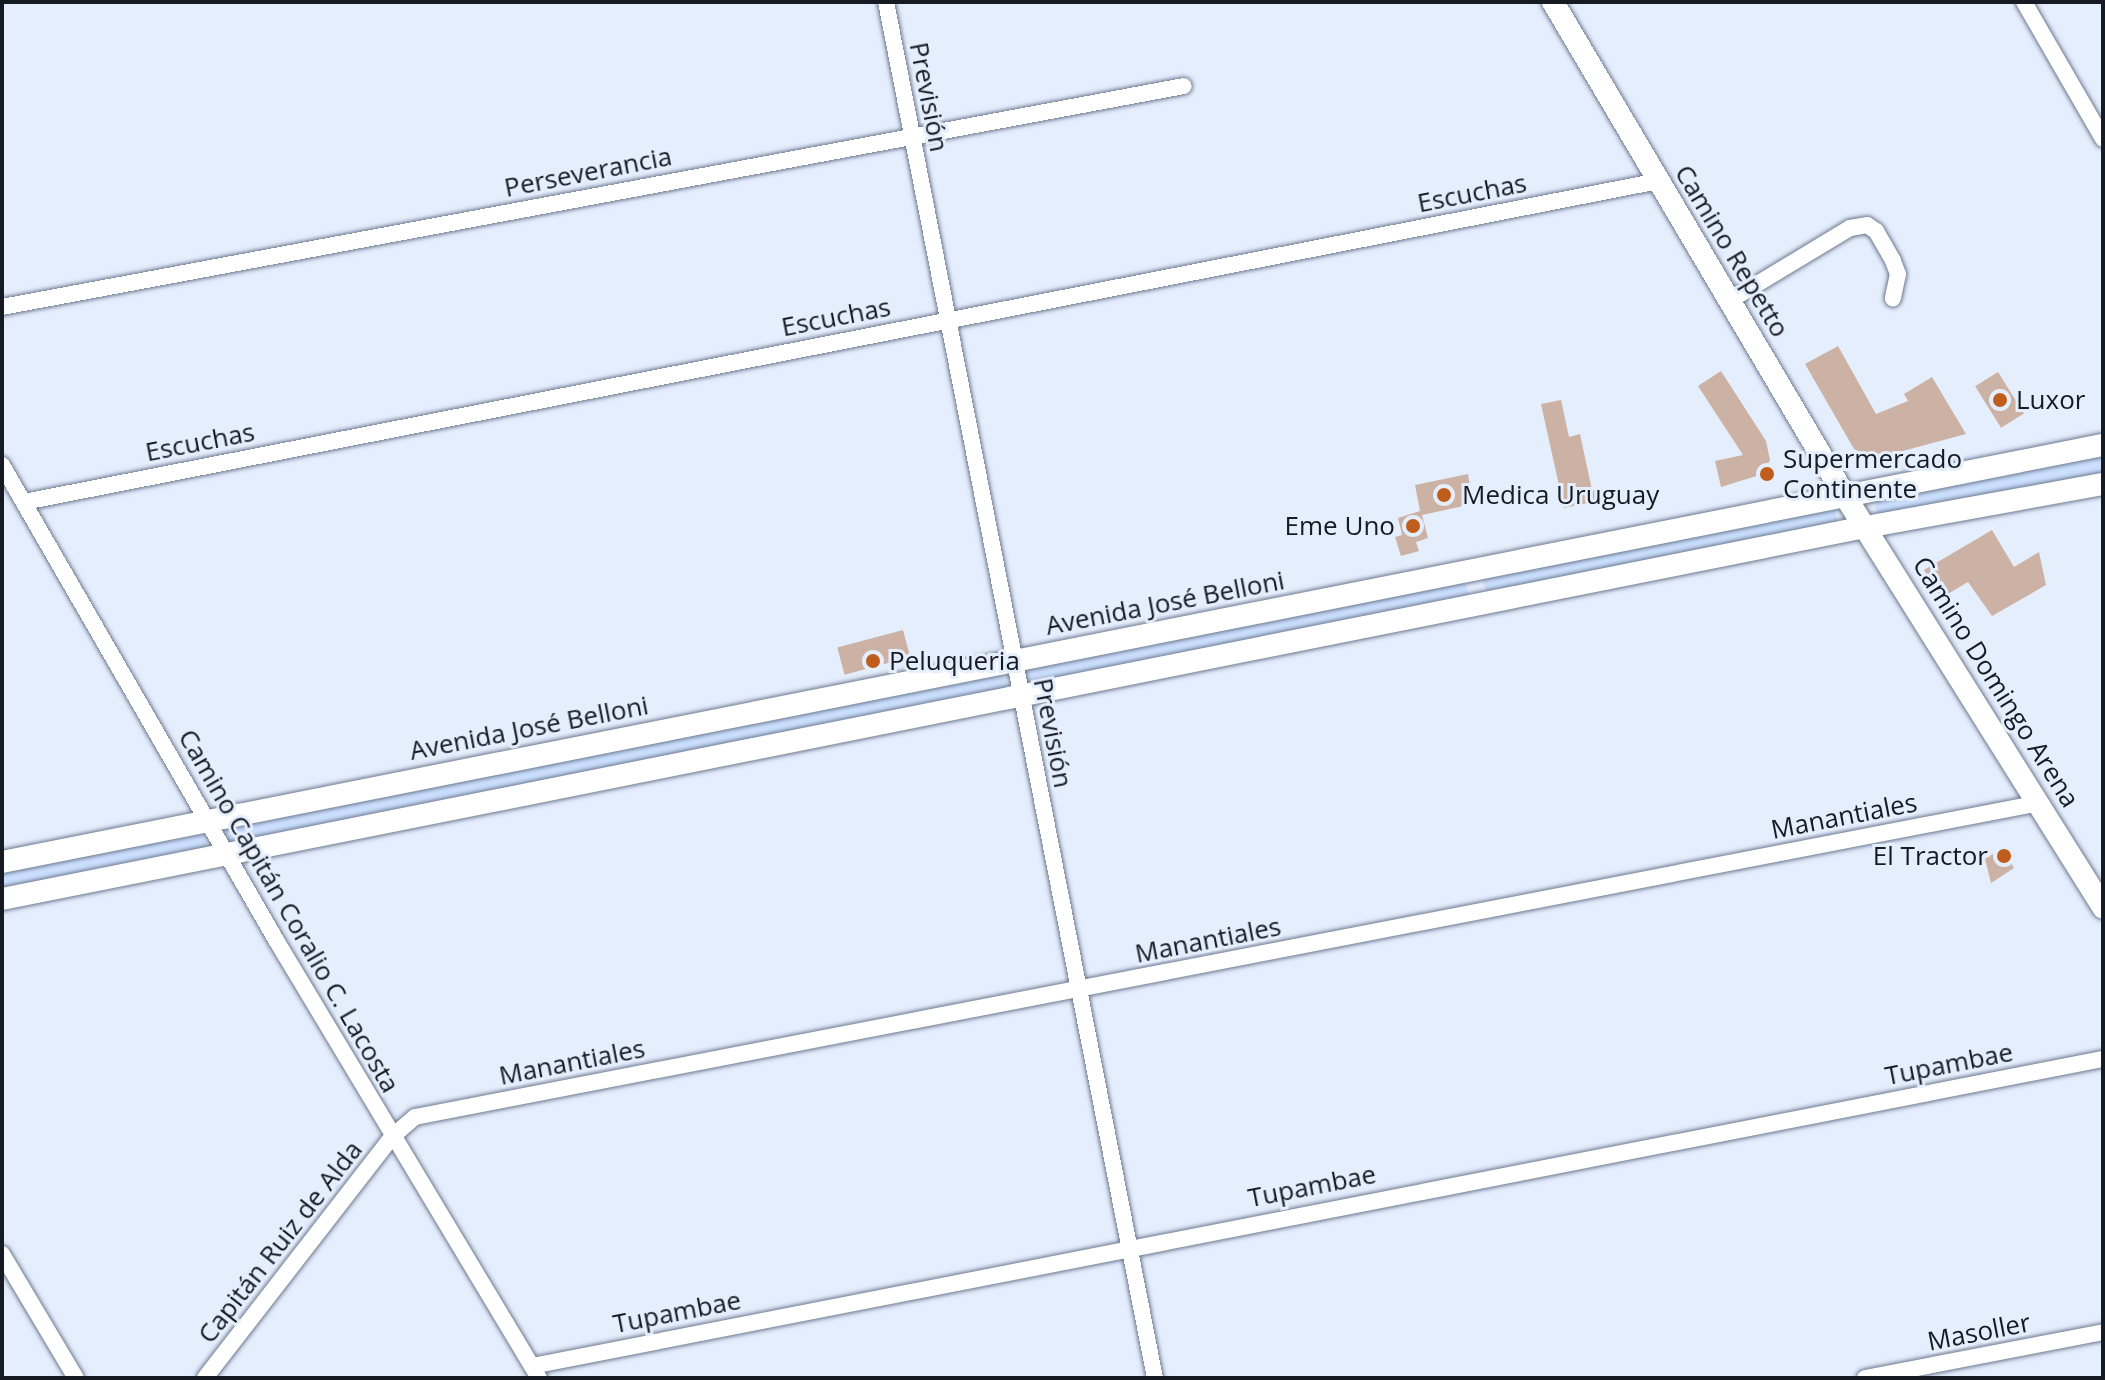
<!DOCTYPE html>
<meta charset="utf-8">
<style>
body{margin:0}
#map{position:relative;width:2105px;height:1380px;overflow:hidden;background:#e5eefd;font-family:"Open Sans",sans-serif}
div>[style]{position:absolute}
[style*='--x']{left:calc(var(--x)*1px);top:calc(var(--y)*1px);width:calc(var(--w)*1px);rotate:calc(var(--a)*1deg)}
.green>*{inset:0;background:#cce0ff}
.building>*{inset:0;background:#ccb2a4;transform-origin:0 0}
.roads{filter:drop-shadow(0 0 2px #6d7a8f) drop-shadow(0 0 2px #6d7a8f)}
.street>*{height:16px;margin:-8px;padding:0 8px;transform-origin:8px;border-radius:8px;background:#fff}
.secondary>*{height:22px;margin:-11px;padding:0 11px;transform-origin:11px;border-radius:11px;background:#fff}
.dots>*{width:22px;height:22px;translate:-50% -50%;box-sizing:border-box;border:4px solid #e5eefd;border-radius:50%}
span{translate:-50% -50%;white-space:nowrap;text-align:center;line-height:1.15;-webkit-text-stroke:6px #e5eefd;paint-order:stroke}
.street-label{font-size:26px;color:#161b23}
.poi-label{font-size:26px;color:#161b23}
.left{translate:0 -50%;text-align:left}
.right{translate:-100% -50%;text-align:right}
.frame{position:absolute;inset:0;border:4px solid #161b23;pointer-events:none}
</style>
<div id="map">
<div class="green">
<i style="clip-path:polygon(2103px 453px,2103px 477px,1879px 516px,1875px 507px,1879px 498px)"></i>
<i style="clip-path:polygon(1835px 509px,1838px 522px,1488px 594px,1483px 583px,1485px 577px)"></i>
<i style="clip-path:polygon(1460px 581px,1466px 583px,1469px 596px,1024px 687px,1025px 669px)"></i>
<i style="clip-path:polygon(997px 674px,1006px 679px,1007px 689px,230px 845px,225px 838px,226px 829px)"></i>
<i style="clip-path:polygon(200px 833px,207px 844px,204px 850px,2px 891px,2px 870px)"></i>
</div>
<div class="building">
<i style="clip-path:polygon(1838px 346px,1876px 414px,1908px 401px,1904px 394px,1932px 377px,1966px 434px,1899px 452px,1866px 455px,1854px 449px,1805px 364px)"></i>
<i style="clip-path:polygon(1721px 371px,1766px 441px,1770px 460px,1763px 474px,1721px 487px,1715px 461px,1743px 455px,1698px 386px)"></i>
<i style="left:1998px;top:372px;width:49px;height:27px;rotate:58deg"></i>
<i style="clip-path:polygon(1561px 400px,1569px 437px,1580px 434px,1592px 490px,1622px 496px,1564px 508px,1541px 404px)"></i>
<i style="clip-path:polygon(1468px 474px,1473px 504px,1422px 515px,1428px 538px,1416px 542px,1419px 551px,1401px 556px,1395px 537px,1402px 535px,1398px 518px,1420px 511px,1415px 485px)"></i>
<i style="clip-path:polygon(1992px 530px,2014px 567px,2039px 552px,2046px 585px,1992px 616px,1968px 582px,1941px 598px,1924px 570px)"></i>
<i style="left:903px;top:630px;width:28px;height:68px;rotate:75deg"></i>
<i style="clip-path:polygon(2002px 848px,2014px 868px,1991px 883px,1985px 859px)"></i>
</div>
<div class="roads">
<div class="street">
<i style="--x:886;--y:2;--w:1402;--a:78.94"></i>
<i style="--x:2024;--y:2;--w:158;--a:60"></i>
<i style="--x:1729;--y:301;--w:141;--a:-31.1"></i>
<i style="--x:1850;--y:228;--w:17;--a:-10"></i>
<i style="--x:1867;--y:225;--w:11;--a:34"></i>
<i style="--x:1876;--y:231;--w:34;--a:60"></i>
<i style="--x:1893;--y:261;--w:14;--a:69"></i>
<i style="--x:1898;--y:274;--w:25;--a:102"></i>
<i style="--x:2;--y:307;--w:1202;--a:-10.59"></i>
<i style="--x:2;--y:465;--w:548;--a:60.02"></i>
<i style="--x:276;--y:940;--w:511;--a:59.02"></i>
<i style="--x:24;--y:502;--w:1665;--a:-11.11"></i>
<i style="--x:2;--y:1254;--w:144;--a:59.2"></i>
<i style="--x:532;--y:1366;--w:1601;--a:-11.06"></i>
<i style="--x:205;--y:1378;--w:306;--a:-52.2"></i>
<i style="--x:393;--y:1136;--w:29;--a:-41"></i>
<i style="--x:415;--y:1117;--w:1654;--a:-10.94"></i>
<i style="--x:1865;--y:1378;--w:242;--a:-10.9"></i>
</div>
<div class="secondary">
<i style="--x:1553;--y:2;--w:574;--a:59.41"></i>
<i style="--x:1845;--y:496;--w:486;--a:57.9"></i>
<i style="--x:2;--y:862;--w:2142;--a:-11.23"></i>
<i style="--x:2;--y:899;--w:1901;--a:-11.29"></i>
<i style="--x:1866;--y:527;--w:241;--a:-10.3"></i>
</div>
</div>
<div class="dots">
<i style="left:2000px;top:400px;background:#bf5e1c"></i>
<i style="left:1767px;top:474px;background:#bf5e1c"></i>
<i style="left:1444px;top:495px;background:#bf5e1c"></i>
<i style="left:1413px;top:526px;background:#bf5e1c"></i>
<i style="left:873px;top:661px;background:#bf5e1c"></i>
<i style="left:2004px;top:856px;background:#bf5e1c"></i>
</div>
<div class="street-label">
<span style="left:929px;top:97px;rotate:79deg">Previsión</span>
<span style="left:588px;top:172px;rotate:-11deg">Perseverancia</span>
<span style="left:1472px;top:193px;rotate:-11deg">Escuchas</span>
<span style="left:1732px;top:251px;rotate:59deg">Camino Repetto</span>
<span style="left:836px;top:317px;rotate:-11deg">Escuchas</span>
<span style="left:200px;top:442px;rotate:-11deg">Escuchas</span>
<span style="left:1165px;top:603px;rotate:-11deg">Avenida José Belloni</span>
<span style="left:1996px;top:682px;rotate:58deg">Camino Domingo Arena</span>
<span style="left:529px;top:728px;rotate:-11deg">Avenida José Belloni</span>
<span style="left:1053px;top:733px;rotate:79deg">Previsión</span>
<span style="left:1844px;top:816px;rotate:-11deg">Manantiales</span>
<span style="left:289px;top:911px;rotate:60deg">Camino Capitán Coralio C. Lacosta</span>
<span style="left:1208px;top:940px;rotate:-11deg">Manantiales</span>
<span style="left:572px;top:1062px;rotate:-11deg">Manantiales</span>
<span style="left:1949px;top:1064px;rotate:-11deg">Tupambae</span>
<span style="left:1312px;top:1186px;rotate:-11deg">Tupambae</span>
<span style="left:280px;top:1242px;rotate:-52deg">Capitán Ruiz de Alda</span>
<span style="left:677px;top:1312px;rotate:-11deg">Tupambae</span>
<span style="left:1979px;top:1332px;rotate:-11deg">Masoller</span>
</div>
<div class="poi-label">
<span class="left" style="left:2016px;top:400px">Luxor</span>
<span class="left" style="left:1783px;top:474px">Supermercado<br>Continente</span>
<span class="left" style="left:1462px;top:495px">Medica Uruguay</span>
<span class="right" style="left:1395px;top:526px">Eme Uno</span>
<span class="left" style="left:889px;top:661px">Peluqueria</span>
<span class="right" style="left:1988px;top:856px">El Tractor</span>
</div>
<div class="frame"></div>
</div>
